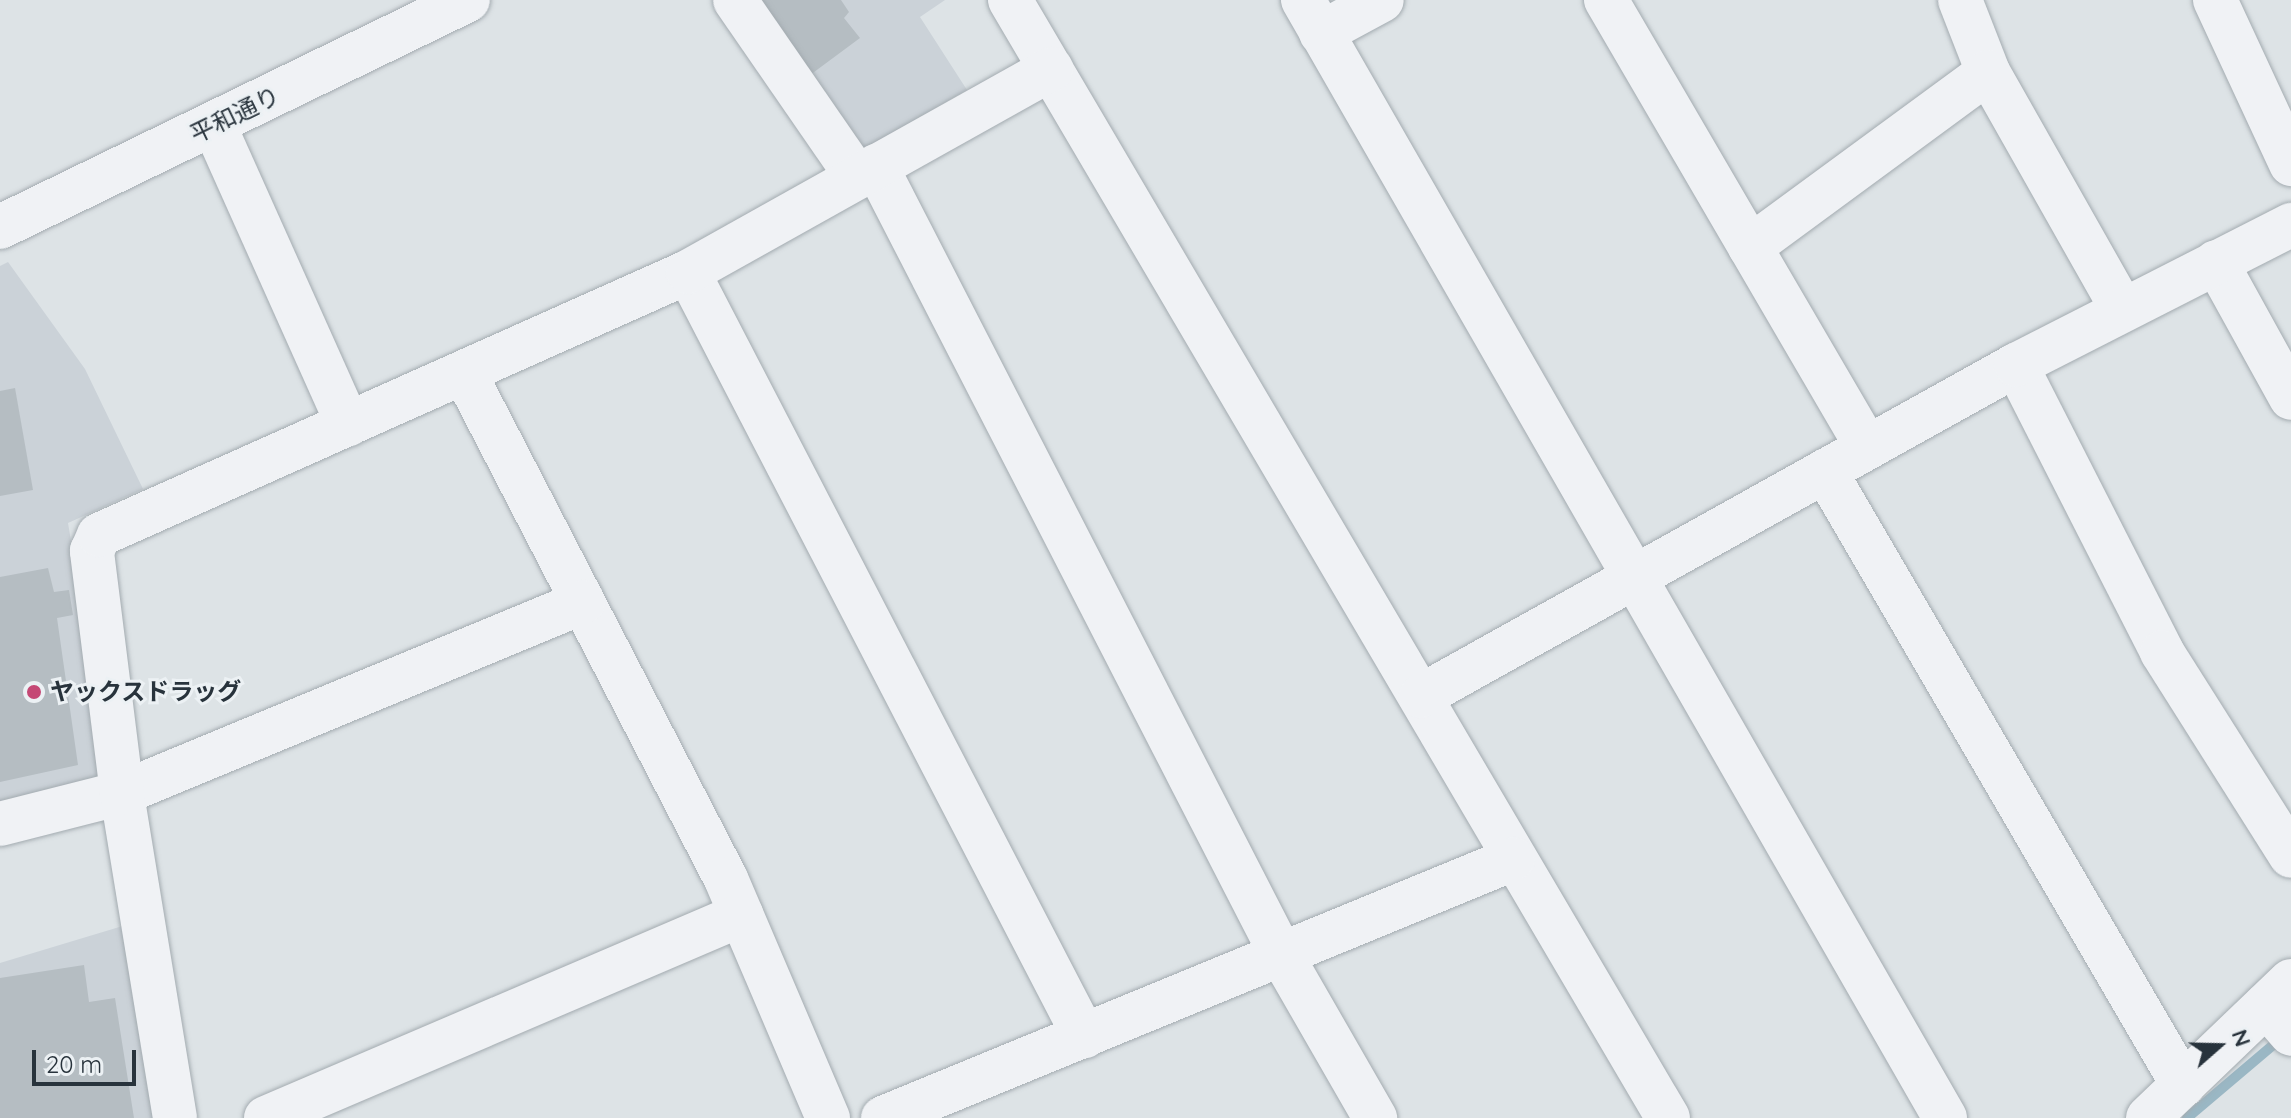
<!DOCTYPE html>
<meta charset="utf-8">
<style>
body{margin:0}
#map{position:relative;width:2291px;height:1118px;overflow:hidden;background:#dde3e6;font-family:Quicksand,"Noto Sans JP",sans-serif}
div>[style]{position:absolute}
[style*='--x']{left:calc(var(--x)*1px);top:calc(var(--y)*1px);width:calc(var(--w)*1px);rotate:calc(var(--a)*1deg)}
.built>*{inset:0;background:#cbd2d8}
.stream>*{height:10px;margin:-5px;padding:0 5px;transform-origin:5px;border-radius:5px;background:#9ab7c4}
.building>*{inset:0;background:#b5bdc2}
.roads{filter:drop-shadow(0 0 2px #a3abb0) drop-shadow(0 0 2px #a3abb0)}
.minor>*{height:44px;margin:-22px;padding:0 22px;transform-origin:22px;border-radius:22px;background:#f0f2f5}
.dots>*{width:22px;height:22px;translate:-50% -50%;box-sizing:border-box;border:4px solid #ecf1f4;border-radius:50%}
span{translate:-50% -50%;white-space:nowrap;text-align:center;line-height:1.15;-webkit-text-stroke:6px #ecf1f4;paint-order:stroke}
.street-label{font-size:24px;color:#28333c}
.poi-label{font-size:24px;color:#28333c;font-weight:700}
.left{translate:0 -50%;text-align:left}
.north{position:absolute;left:2179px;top:1006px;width:80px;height:80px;-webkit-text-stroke:6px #ecf1f4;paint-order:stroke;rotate:70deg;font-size:22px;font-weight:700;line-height:32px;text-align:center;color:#28333c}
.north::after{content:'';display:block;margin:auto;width:28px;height:36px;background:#28333c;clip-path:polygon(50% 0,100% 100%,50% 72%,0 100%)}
.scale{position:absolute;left:32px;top:1050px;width:104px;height:36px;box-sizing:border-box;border:4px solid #28333c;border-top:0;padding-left:10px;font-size:24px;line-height:28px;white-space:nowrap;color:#28333c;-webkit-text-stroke:6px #ecf1f4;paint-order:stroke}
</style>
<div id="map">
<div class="built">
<i style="clip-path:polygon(750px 0,945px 0,920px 17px,967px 90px,859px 152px)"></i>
<i style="clip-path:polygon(8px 262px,85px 369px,143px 489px,68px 523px,108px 763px,92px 783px,0 805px,0 266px)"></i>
<i style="clip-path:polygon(126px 925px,157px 1118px,0 1118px,0 963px)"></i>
</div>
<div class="stream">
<i style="--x:2187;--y:1118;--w:122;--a:-40.3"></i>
</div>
<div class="building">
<i style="clip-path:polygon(750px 0,841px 0,849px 12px,844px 18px,860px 38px,806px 78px)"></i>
<i style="clip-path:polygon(15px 388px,33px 490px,0 496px,0 391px)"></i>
<i style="clip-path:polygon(48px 568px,54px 592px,69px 590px,73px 615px,57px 618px,78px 765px,0 782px,0 577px)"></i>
<i style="clip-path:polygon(84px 965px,89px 1002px,115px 998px,134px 1118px,0 1118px,0 978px)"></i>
</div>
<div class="roads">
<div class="minor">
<i style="--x:735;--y:0;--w:215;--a:55.4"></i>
<i style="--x:1010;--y:0;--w:1297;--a:59.52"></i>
<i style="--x:1303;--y:0;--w:1289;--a:60.13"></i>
<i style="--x:1606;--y:0;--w:518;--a:59.72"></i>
<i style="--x:1960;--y:0;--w:77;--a:68.7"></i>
<i style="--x:1988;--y:72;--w:272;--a:60.5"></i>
<i style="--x:2215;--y:0;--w:181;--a:65.1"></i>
<i style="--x:1321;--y:33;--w:69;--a:-28.4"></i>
<i style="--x:214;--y:125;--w:328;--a:65.9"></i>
<i style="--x:876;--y:166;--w:888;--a:62.8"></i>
<i style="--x:1282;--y:956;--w:187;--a:60.1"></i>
<i style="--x:0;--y:227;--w:520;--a:-25.88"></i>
<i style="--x:1750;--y:247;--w:295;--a:-36.3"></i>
<i style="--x:2216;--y:262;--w:155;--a:61.1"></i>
<i style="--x:688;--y:272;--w:861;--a:62.6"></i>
<i style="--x:2016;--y:365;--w:322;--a:63"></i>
<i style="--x:2162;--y:652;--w:241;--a:57.7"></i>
<i style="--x:464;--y:372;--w:571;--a:62.67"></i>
<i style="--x:726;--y:879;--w:260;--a:66.9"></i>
<i style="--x:1825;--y:471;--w:711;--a:59.76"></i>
<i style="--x:1421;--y:696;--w:681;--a:-29.09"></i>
<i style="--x:2016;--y:365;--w:309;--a:-27"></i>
<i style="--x:0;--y:824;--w:126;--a:-14.3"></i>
<i style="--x:122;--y:793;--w:499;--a:-22.5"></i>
<i style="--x:2266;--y:1005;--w:38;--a:49"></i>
<i style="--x:175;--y:1118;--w:329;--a:-99.3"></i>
<i style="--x:122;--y:793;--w:244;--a:-97.1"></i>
<i style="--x:92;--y:551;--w:17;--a:-66"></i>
<i style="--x:99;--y:535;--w:645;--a:-24.06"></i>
<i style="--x:688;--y:272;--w:416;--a:-29.2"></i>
<i style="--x:266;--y:1118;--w:517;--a:-23.14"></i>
<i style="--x:883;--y:1118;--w:681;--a:-22.35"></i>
<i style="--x:2148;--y:1118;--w:198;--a:-43.8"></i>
</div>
</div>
<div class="dots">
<i style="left:34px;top:692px;background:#c54875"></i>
</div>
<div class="street-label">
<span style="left:235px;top:115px;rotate:-26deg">平和通り</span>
</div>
<div class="poi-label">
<span class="left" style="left:50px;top:692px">ヤックスドラッグ</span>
</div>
<div class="north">N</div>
<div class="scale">20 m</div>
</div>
